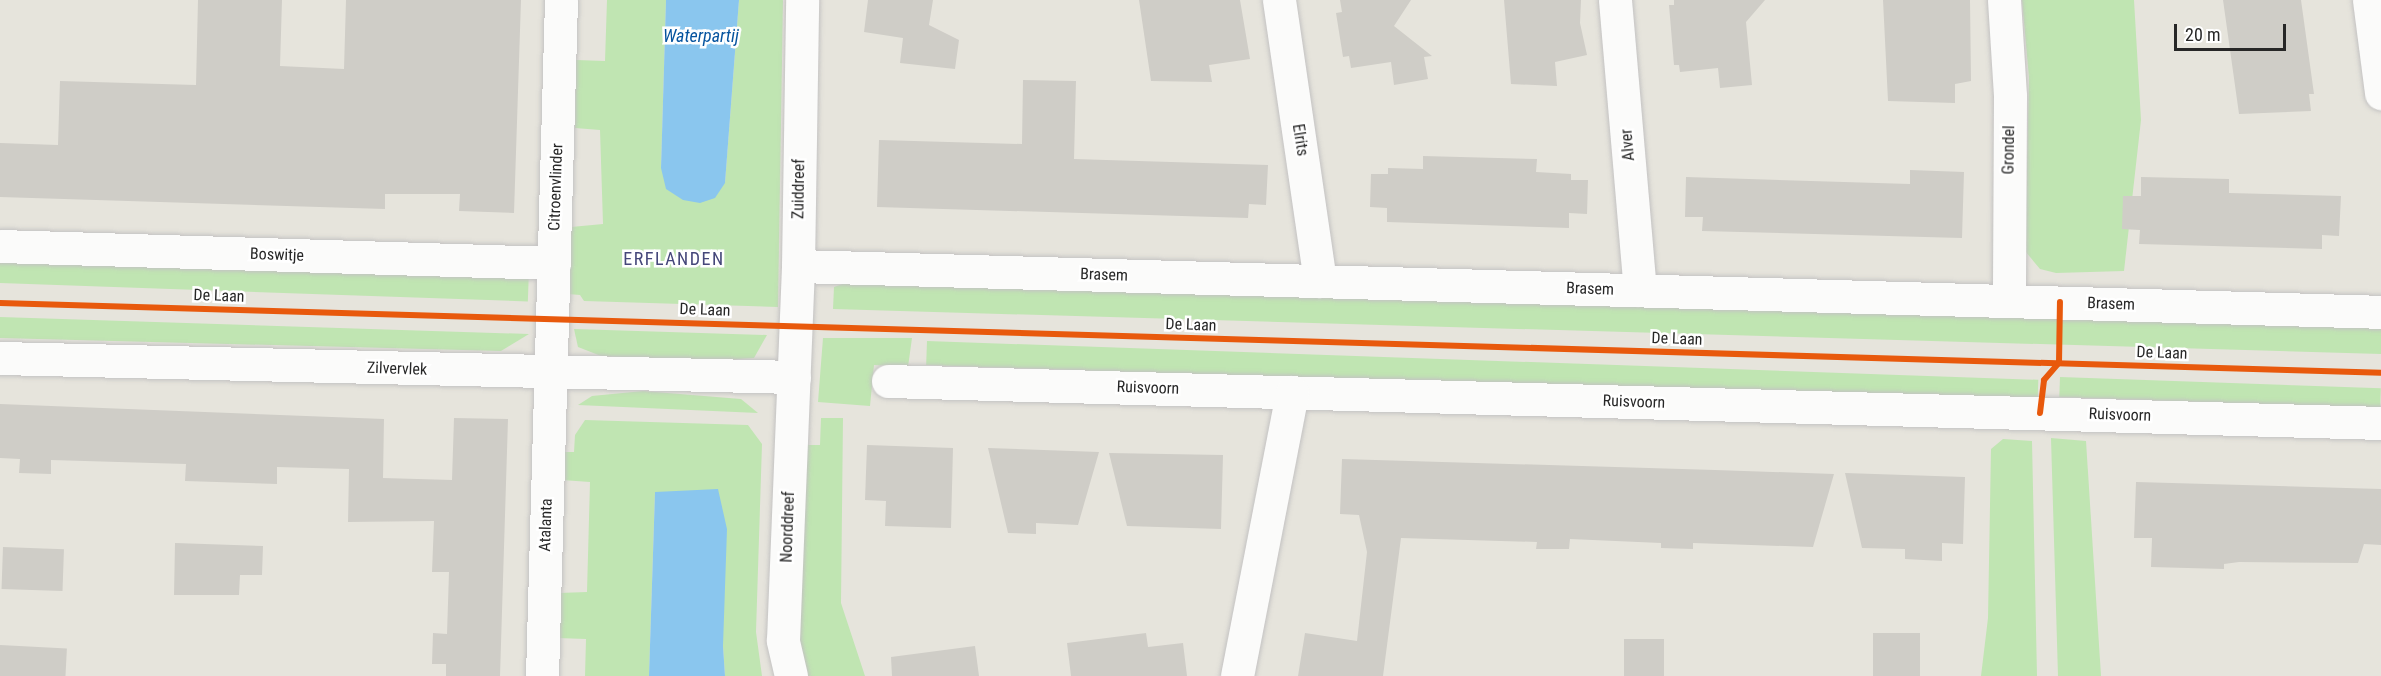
<!DOCTYPE html>
<style>
body{margin:0}
#map{position:relative;width:2381px;height:676px;overflow:hidden;background:#e6e4dc;font-family:"Roboto Condensed",sans-serif}
div>[style]{position:absolute}
[style*='--x']{left:calc(var(--x)*1px);top:calc(var(--y)*1px);width:calc(var(--w)*1px);rotate:calc(var(--a)*1deg)}
.green>*{inset:0;background:#c0e5b2;transform-origin:0 0}
.water>*{inset:0;background:#8ac6ee}
.building>*{inset:0;background:#cfcdc7;transform-origin:0 0}
.roads{filter:drop-shadow(0 0 2px #c3c2c2) drop-shadow(0 0 2px #c3c2c2)}
.street>*{height:33px;margin:-16.5px;padding:0 16.5px;transform-origin:16.5px;border-radius:16.5px;background:#fbfbfa}
.secondary>*{height:33px;margin:-16.5px;padding:0 16.5px;transform-origin:16.5px;border-radius:16.5px;background:#fbfbfa}
.cycleway>*{height:6px;margin:-3px;padding:0 3px;transform-origin:3px;border-radius:3px;background:#e8590c}
span{translate:-50% -50%;white-space:nowrap;text-align:center;line-height:1.15;-webkit-text-stroke:5px #fff;paint-order:stroke}
.street-label{font-size:16px;color:#272727}
.water-label{font-size:18px;color:#05539e;font-style:italic}
.neighbourhood-label{font-size:18px;color:#45477a;letter-spacing:1.5px}
.scale{position:absolute;left:2174px;top:24px;width:112px;height:27px;box-sizing:border-box;border:3px solid #272727;border-top:0;padding-left:8px;font-size:18px;line-height:21px;white-space:nowrap;color:#272727;-webkit-text-stroke:4px #fff;paint-order:stroke}
</style>
<div id="map">
<div class="green">
<i style="clip-path:polygon(607px 0,666px 0,661px 168px,725px 183px,739px 0,783px 0,778px 307px,584px 301px,580px 295px,568px 294px,571px 227px,603px 224px,600px 130px,575px 128px,576px 60px,605px 61px)"></i>
<i style="clip-path:polygon(2022px 0,2134px 0,2141px 120px,2124px 271px,2056px 273px,2040px 269px,2025px 251px,2029px 78px)"></i>
<i style="left:0;top:259px;width:529px;height:24px;rotate:2deg"></i>
<i style="clip-path:polygon(848px 282px,2381px 326px,2381px 354px,833px 309px,834px 287px)"></i>
<i style="clip-path:polygon(0 317px,529px 334px,501px 351px,0 338px)"></i>
<i style="clip-path:polygon(574px 329px,767px 335px,754px 358px,708px 361px,601px 356px,578px 347px)"></i>
<i style="clip-path:polygon(823px 338px,912px 338px,908px 367px,874px 365px,870px 406px,818px 402px)"></i>
<i style="left:927px;top:341px;width:1112px;height:24px;rotate:2deg"></i>
<i style="left:2060px;top:377px;width:321px;height:20px;rotate:2deg"></i>
<i style="clip-path:polygon(643px 391px,741px 399px,758px 413px,578px 405px,592px 396px)"></i>
<i style="clip-path:polygon(821px 418px,843px 418px,841px 603px,865px 676px,808px 676px,802px 665px,799px 641px,807px 445px,820px 445px)"></i>
<i style="clip-path:polygon(585px 420px,748px 425px,762px 444px,756px 632px,762px 676px,725px 676px,723px 646px,655px 492px,649px 676px,585px 676px,586px 639px,557px 638px,559px 593px,587px 592px,590px 482px,562px 480px,563px 452px,574px 452px,575px 435px)"></i>
<i style="clip-path:polygon(2051px 438px,2086px 441px,2101px 676px,2058px 676px)"></i>
<i style="clip-path:polygon(2003px 439px,2032px 441px,2037px 676px,1981px 676px,1988px 618px,1991px 449px)"></i>
</div>
<div class="water">
<i style="clip-path:polygon(666px 0,739px 0,725px 183px,715px 198px,700px 203px,683px 200px,666px 189px,661px 168px)"></i>
<i style="clip-path:polygon(718px 489px,727px 529px,723px 646px,725px 676px,649px 676px,655px 492px)"></i>
</div>
<div class="building">
<i style="clip-path:polygon(198px 0,282px 0,280px 66px,344px 69px,346px 0,521px 0,514px 213px,459px 211px,460px 194px,385px 194px,385px 209px,0 197px,0 143px,58px 145px,60px 81px,196px 85px)"></i>
<i style="clip-path:polygon(868px 0,933px 0,929px 25px,959px 40px,955px 69px,900px 63px,903px 38px,864px 32px)"></i>
<i style="clip-path:polygon(1139px 0,1240px 0,1250px 59px,1209px 65px,1212px 82px,1151px 81px)"></i>
<i style="clip-path:polygon(1340px 0,1411px 0,1394px 26px,1432px 56px,1424px 57px,1428px 79px,1394px 85px,1391px 62px,1351px 68px,1349px 56px,1343px 57px,1336px 13px,1342px 12px)"></i>
<i style="clip-path:polygon(1504px 0,1581px 0,1580px 23px,1587px 55px,1555px 62px,1557px 86px,1511px 84px)"></i>
<i style="clip-path:polygon(1674px 0,1765px 0,1746px 22px,1752px 85px,1720px 88px,1718px 68px,1680px 72px,1679px 65px,1674px 65px,1669px 5px,1674px 5px)"></i>
<i style="clip-path:polygon(1883px 0,1970px 0,1971px 81px,1955px 84px,1955px 103px,1888px 101px)"></i>
<i style="clip-path:polygon(2223px 0,2301px 0,2314px 94px,2309px 94px,2311px 111px,2239px 114px)"></i>
<i style="clip-path:polygon(1023px 80px,1076px 81px,1074px 159px,1268px 165px,1266px 205px,1249px 204px,1248px 218px,877px 207px,879px 140px,1022px 144px)"></i>
<i style="clip-path:polygon(1423px 156px,1537px 159px,1536px 172px,1571px 174px,1571px 180px,1588px 180px,1587px 214px,1569px 213px,1569px 228px,1387px 222px,1387px 208px,1370px 207px,1371px 174px,1388px 174px,1388px 168px,1423px 169px)"></i>
<i style="clip-path:polygon(1910px 170px,1964px 172px,1962px 238px,1702px 231px,1703px 217px,1685px 217px,1686px 177px,1910px 184px)"></i>
<i style="clip-path:polygon(2141px 177px,2229px 179px,2229px 193px,2341px 196px,2339px 236px,2322px 235px,2322px 249px,2139px 244px,2140px 230px,2122px 229px,2123px 196px,2141px 196px)"></i>
<i style="clip-path:polygon(0 404px,384px 419px,383px 478px,452px 480px,454px 418px,508px 419px,500px 676px,446px 676px,446px 664px,432px 664px,433px 633px,447px 634px,449px 572px,432px 572px,434px 521px,348px 522px,349px 469px,277px 467px,277px 484px,185px 481px,186px 464px,51px 460px,51px 474px,19px 473px,20px 459px,0 458px)"></i>
<i style="clip-path:polygon(867px 445px,953px 448px,951px 528px,885px 526px,886px 501px,865px 500px)"></i>
<i style="clip-path:polygon(988px 448px,1099px 452px,1078px 525px,1036px 523px,1036px 534px,1008px 533px)"></i>
<i style="clip-path:polygon(1109px 453px,1223px 455px,1221px 529px,1127px 526px)"></i>
<i style="clip-path:polygon(1342px 459px,1715px 470px,1834px 474px,1813px 547px,1693px 543px,1693px 549px,1661px 548px,1661px 543px,1570px 539px,1569px 549px,1536px 549px,1537px 542px,1401px 538px,1383px 676px,1298px 676px,1305px 633px,1357px 641px,1367px 552px,1359px 515px,1340px 514px)"></i>
<i style="clip-path:polygon(1845px 473px,1965px 477px,1963px 544px,1942px 543px,1942px 561px,1905px 559px,1905px 549px,1862px 548px)"></i>
<i style="clip-path:polygon(2136px 482px,2381px 489px,2381px 545px,2364px 544px,2358px 563px,2239px 562px,2224px 564px,2224px 569px,2151px 567px,2152px 538px,2134px 538px)"></i>
<i style="clip-path:polygon(175px 543px,263px 546px,262px 575px,240px 575px,239px 595px,174px 595px)"></i>
<i style="left:3px;top:547px;width:61px;height:42px;rotate:2deg"></i>
<i style="clip-path:polygon(1146px 633px,1148px 647px,1183px 643px,1187px 676px,1071px 676px,1067px 643px)"></i>
<i style="left:1873px;top:633px;width:47px;height:43px"></i>
<i style="left:1624px;top:639px;width:40px;height:37px"></i>
<i style="left:0;top:645px;width:67px;height:31px;rotate:3deg"></i>
<i style="clip-path:polygon(975px 646px,979px 676px,892px 676px,891px 657px)"></i>
</div>
<div class="roads">
<div class="street">
<i style="--x:1279;--y:0;--w:284;--a:81.7"></i>
<i style="--x:1615;--y:0;--w:291;--a:85.1"></i>
<i style="--x:2004;--y:0;--w:96;--a:86.4"></i>
<i style="--x:2010;--y:96;--w:204;--a:90.3"></i>
<i style="--x:2369;--y:0;--w:94;--a:82.6"></i>
<i style="--x:0;--y:246;--w:554;--a:1.76"></i>
<i style="--x:798;--y:266;--w:1584;--a:1.66"></i>
<i style="--x:0;--y:358;--w:794;--a:1.37"></i>
<i style="--x:888;--y:381;--w:1494;--a:1.61"></i>
<i style="--x:542;--y:676;--w:676;--a:-88.39"></i>
<i style="--x:1237;--y:676;--w:289;--a:-79"></i>
</div>
<div class="secondary">
<i style="--x:791;--y:676;--w:37;--a:-103"></i>
<i style="--x:783;--y:640;--w:374;--a:-87.7"></i>
<i style="--x:798;--y:266;--w:266;--a:-89.1"></i>
</div>
</div>
<div class="cycleway">
<i style="--x:0;--y:303;--w:2382;--a:1.68"></i>
<i style="--x:2040;--y:413;--w:33;--a:-83"></i>
<i style="--x:2044;--y:380;--w:23;--a:-49"></i>
<i style="--x:2059;--y:363;--w:61;--a:-89.1"></i>
</div>
<div class="street-label">
<span style="left:1300px;top:140px;rotate:81deg">Elrits</span>
<span style="left:1628px;top:145px;rotate:-95deg">Alver</span>
<span style="left:2009px;top:150px;rotate:-89deg">Grondel</span>
<span style="left:556px;top:187px;rotate:-88deg">Citroenvlinder</span>
<span style="left:799px;top:189px;rotate:-89deg">Zuiddreef</span>
<span style="left:277px;top:255px;rotate:2deg">Boswitje</span>
<span style="left:1104px;top:275px;rotate:2deg">Brasem</span>
<span style="left:1590px;top:289px;rotate:2deg">Brasem</span>
<span style="left:219px;top:296px;rotate:2deg">De Laan</span>
<span style="left:2111px;top:304px;rotate:2deg">Brasem</span>
<span style="left:705px;top:310px;rotate:2deg">De Laan</span>
<span style="left:1191px;top:325px;rotate:2deg">De Laan</span>
<span style="left:1677px;top:339px;rotate:2deg">De Laan</span>
<span style="left:2162px;top:353px;rotate:2deg">De Laan</span>
<span style="left:397px;top:369px;rotate:2deg">Zilvervlek</span>
<span style="left:1148px;top:388px;rotate:2deg">Ruisvoorn</span>
<span style="left:1634px;top:402px;rotate:2deg">Ruisvoorn</span>
<span style="left:2120px;top:415px;rotate:2deg">Ruisvoorn</span>
<span style="left:546px;top:525px;rotate:-88deg">Atalanta</span>
<span style="left:788px;top:527px;rotate:-88deg">Noorddreef</span>
</div>
<div class="water-label">
<span style="left:701px;top:36px">Waterpartij</span>
</div>
<div class="neighbourhood-label">
<span style="left:674px;top:259px">ERFLANDEN</span>
</div>
<div class="scale">20 m</div>
</div>
